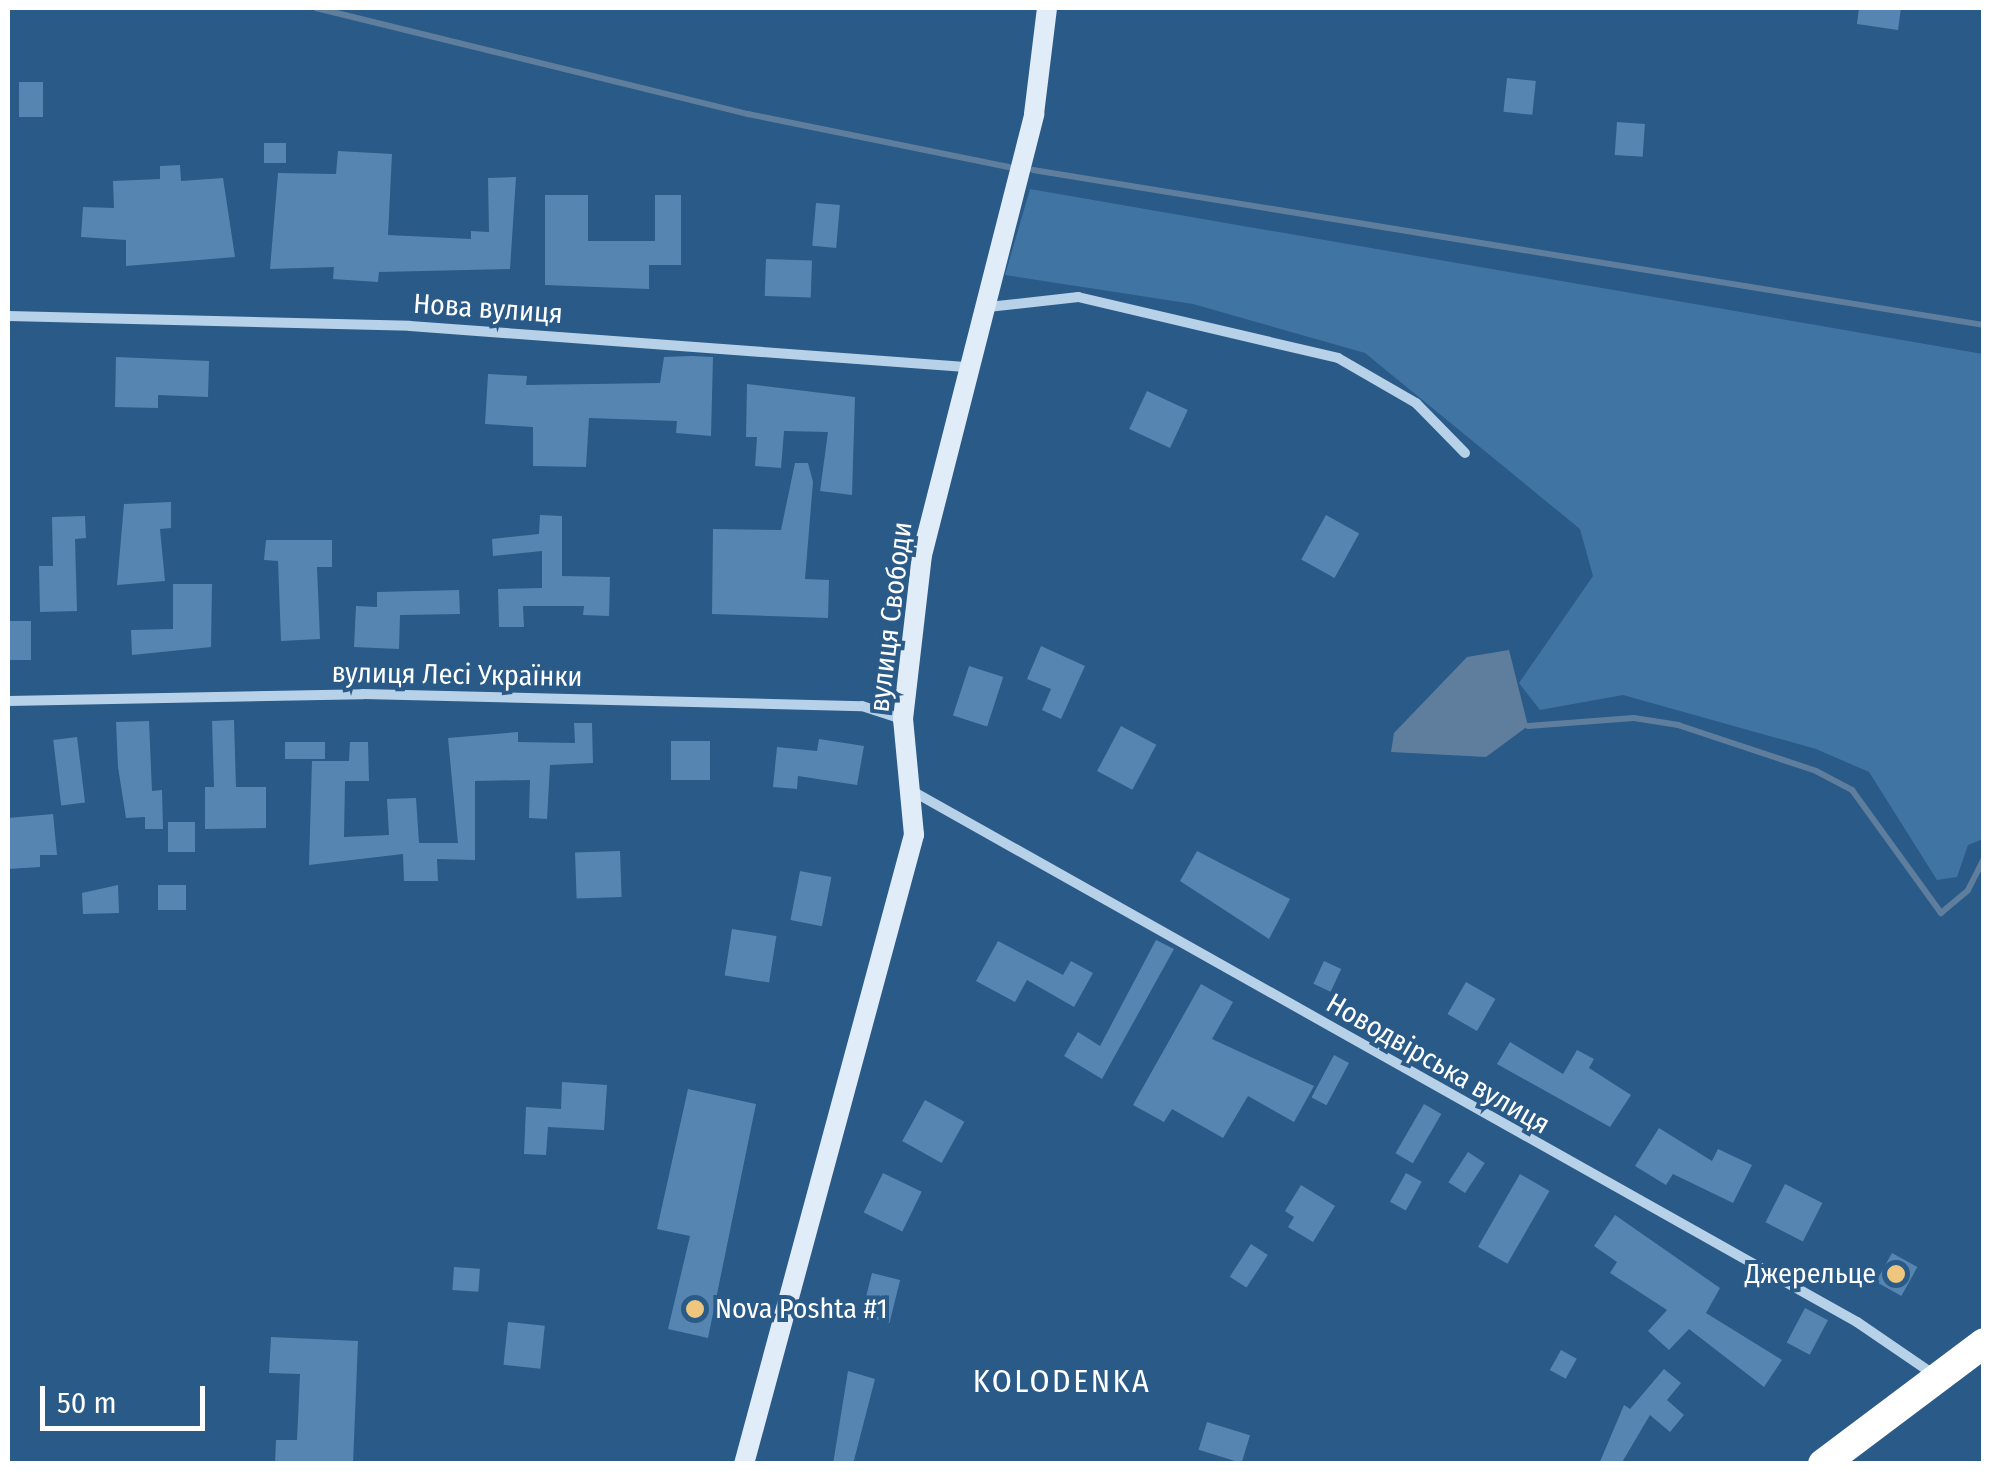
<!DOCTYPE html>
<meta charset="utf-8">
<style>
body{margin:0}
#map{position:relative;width:1991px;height:1471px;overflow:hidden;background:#2a5a87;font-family:"Fira Sans Condensed",sans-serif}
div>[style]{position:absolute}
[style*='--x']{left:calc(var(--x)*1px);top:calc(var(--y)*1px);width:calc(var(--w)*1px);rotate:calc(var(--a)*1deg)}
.green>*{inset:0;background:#3f74a3}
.water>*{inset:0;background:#5f7e9d}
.stream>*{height:6px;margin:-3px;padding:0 3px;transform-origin:3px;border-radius:3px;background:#5f7e9d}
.building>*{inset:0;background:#5685b1;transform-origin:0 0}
.street>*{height:10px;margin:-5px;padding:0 5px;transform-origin:5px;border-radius:5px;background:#b7d1e8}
.secondary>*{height:20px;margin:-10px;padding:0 10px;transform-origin:10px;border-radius:10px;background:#e0ecf7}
.highway>*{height:30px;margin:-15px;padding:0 15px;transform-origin:15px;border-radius:15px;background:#fff}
.dots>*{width:28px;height:28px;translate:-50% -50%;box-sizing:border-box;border:5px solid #2a5a87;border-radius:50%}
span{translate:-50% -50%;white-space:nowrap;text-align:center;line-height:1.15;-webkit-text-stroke:8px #2a5a87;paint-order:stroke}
.street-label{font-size:28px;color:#fff}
.poi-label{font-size:28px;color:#fff}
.right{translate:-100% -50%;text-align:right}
.left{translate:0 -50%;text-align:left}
.quarter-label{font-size:32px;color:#fff;letter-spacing:2.5px}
.frame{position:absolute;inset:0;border:10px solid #fff;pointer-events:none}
.scale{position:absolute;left:40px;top:1386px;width:165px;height:45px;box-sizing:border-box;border:5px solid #fff;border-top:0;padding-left:12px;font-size:30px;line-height:35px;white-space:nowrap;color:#fff;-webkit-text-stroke:8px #2a5a87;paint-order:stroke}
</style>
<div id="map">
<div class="green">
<i style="clip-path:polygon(1030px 189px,1983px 354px,1983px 839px,1968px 845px,1957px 877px,1937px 880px,1869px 772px,1816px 749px,1623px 695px,1540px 710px,1519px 683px,1593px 576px,1580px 529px,1365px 353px,1193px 304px,1005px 275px)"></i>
</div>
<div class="water">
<i style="clip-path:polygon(1509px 650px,1528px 726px,1486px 757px,1391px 752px,1394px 733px,1467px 657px)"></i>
</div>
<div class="stream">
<i style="--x:316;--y:8;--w:445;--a:13.8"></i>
<i style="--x:748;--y:114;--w:266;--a:11.5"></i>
<i style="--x:1033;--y:170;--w:964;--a:9.26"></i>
<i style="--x:1528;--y:726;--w:106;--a:-4.3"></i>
<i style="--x:1634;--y:718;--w:45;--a:9"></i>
<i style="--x:1678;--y:725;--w:145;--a:18.4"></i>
<i style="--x:1816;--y:771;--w:41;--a:27.8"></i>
<i style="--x:1852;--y:790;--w:152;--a:54.1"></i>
<i style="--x:1941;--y:913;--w:35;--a:-40"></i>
<i style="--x:1968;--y:890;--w:35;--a:-63"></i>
</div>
<div class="building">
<i style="clip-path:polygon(1859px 8px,1901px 8px,1898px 30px,1857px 24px)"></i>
<i style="left:1507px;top:78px;width:29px;height:34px;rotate:6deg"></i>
<i style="left:19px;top:82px;width:24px;height:35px"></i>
<i style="left:1617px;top:122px;width:28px;height:33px;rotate:4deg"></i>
<i style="left:264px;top:143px;width:22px;height:20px"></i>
<i style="clip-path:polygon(338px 151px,392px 154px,388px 235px,471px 239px,471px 231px,489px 232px,488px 178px,516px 177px,510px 269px,379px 272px,378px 282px,333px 279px,334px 267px,270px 269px,278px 173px,336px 174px)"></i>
<i style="clip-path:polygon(180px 165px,181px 181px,223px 178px,235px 257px,126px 266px,126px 240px,81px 237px,83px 207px,114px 208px,113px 181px,160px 179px,160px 166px)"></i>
<i style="clip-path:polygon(545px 195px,588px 195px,588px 241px,655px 241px,655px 195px,681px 195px,681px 265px,649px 265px,649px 289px,545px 285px)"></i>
<i style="left:816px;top:203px;width:24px;height:43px;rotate:5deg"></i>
<i style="left:766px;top:259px;width:46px;height:37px;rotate:2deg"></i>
<i style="clip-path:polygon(692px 356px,713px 357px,711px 436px,676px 433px,677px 421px,589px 418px,586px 467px,533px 466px,533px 427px,485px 424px,488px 374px,527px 376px,526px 385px,660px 383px,664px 357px)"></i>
<i style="clip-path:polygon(116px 357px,209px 361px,208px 397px,158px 395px,158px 408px,115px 407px)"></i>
<i style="clip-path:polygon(747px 384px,855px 397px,852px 495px,820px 491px,828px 432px,784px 431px,781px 468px,755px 466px,757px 437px,746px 437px)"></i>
<i style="left:1147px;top:391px;width:45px;height:42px;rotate:25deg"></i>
<i style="clip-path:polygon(795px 463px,808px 463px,813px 482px,805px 579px,829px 580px,828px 618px,712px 614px,713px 529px,781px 530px)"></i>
<i style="clip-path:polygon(171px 502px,171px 528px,160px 529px,165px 581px,117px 585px,124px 504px)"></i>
<i style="clip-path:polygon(540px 515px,562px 516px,562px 576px,610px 577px,609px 616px,583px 615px,584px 606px,523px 606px,524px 627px,499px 627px,498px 589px,542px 588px,542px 551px,493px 556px,492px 539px,539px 534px)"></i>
<i style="left:1326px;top:515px;width:38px;height:51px;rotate:29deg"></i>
<i style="clip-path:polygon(85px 516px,86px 538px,75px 539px,77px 611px,40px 612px,39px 566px,53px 566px,52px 517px)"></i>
<i style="clip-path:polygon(266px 540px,332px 540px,332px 567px,317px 567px,320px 639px,281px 641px,278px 561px,264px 560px)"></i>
<i style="clip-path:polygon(173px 584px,212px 584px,211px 647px,132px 655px,131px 630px,173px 629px)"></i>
<i style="clip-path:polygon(459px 590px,460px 614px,400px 615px,399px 649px,354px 647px,356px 606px,377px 607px,377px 592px)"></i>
<i style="left:8px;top:621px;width:23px;height:39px"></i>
<i style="clip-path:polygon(1041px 646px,1085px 666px,1061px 719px,1042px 710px,1051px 689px,1027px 679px)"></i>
<i style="left:969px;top:666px;width:36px;height:52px;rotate:18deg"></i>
<i style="clip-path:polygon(234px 720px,236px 787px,266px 787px,266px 828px,205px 829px,205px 787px,214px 787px,212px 721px)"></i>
<i style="clip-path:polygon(149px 721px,152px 791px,162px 790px,163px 829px,145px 829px,145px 817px,126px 818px,118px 767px,116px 722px)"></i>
<i style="clip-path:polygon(574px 723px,592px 723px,593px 763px,550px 765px,547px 819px,529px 818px,530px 780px,475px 781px,475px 860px,437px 859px,438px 881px,404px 881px,403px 854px,309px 865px,312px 761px,349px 761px,350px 742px,368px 742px,369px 781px,345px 781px,344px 837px,389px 835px,387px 799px,416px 798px,419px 843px,458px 843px,448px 738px,518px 732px,518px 742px,575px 743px)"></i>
<i style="left:1121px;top:726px;width:40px;height:51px;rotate:28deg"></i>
<i style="left:77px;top:737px;width:66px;height:24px;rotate:83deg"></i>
<i style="clip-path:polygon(819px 739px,864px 746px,857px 785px,798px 776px,797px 789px,773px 787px,777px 747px,817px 751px)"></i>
<i style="left:671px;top:741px;width:39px;height:39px"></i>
<i style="left:285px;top:742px;width:40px;height:17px"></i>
<i style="clip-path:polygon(53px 814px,57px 855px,40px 855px,40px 867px,8px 869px,8px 818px)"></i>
<i style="left:168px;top:822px;width:27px;height:30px"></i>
<i style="left:620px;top:851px;width:46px;height:45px;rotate:88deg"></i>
<i style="clip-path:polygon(1197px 851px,1290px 899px,1269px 939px,1180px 881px)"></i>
<i style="left:800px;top:871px;width:32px;height:50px;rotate:11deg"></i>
<i style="clip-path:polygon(118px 885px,119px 913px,83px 914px,82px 893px)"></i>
<i style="left:158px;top:885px;width:28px;height:25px"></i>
<i style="left:732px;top:929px;width:45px;height:47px;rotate:9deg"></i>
<i style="clip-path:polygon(1156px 940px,1174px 949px,1102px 1079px,1064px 1056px,1078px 1032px,1100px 1046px)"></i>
<i style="clip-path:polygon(998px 941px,1063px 975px,1071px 961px,1093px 973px,1074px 1007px,1027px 980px,1015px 1002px,976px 981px)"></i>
<i style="left:1324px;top:961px;width:19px;height:25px;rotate:25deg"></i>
<i style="left:1466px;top:982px;width:34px;height:37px;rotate:30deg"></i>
<i style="clip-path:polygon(1201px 984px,1233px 1002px,1212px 1039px,1314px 1086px,1294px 1122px,1248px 1096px,1223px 1138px,1172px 1109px,1164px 1122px,1133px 1105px)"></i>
<i style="clip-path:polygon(1510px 1042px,1563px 1074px,1577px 1050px,1594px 1059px,1589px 1068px,1631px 1095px,1610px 1127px,1497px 1064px)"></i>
<i style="left:1334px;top:1055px;width:17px;height:48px;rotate:28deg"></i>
<i style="clip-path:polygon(562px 1082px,607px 1085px,604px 1130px,548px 1127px,546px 1155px,524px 1154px,526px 1107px,561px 1109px)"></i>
<i style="clip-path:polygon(688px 1089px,756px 1104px,708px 1338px,668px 1329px,690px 1236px,657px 1229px)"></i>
<i style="left:925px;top:1100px;width:45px;height:47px;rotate:29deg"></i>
<i style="left:1424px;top:1104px;width:20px;height:57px;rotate:30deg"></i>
<i style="clip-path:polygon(1659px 1128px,1712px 1161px,1718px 1149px,1752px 1165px,1733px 1203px,1673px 1174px,1666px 1185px,1635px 1166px)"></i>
<i style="left:1468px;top:1152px;width:20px;height:36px;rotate:33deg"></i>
<i style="left:883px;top:1173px;width:43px;height:44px;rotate:26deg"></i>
<i style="left:1406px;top:1173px;width:18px;height:33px;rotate:29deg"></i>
<i style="left:1520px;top:1174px;width:34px;height:84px;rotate:30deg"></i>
<i style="left:1785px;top:1184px;width:42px;height:43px;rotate:27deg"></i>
<i style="clip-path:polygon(1301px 1185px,1335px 1206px,1313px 1242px,1288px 1227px,1294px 1217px,1285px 1211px)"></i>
<i style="clip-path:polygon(1615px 1215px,1720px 1288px,1706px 1313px,1782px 1360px,1764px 1387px,1689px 1329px,1669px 1350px,1648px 1331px,1667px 1310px,1610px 1273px,1617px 1262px,1594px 1246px)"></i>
<i style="left:1251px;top:1244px;width:20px;height:39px;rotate:33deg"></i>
<i style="left:1892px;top:1253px;width:29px;height:33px;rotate:29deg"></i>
<i style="left:454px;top:1267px;width:26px;height:23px;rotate:4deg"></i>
<i style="left:872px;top:1273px;width:29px;height:44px;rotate:14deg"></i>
<i style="left:1805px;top:1308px;width:26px;height:39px;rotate:28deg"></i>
<i style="left:508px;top:1322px;width:37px;height:43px;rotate:6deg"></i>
<i style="clip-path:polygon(271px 1337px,358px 1341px,353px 1464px,275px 1464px,276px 1440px,297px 1440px,300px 1374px,269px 1373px)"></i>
<i style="left:1561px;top:1350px;width:18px;height:23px;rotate:29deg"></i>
<i style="clip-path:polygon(1664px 1369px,1681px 1383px,1667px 1400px,1684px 1415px,1670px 1432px,1650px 1415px,1621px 1464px,1599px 1464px,1624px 1405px,1630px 1409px)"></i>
<i style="clip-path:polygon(848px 1371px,875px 1379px,853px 1464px,833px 1464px)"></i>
<i style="left:1207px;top:1422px;width:45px;height:29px;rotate:17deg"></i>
</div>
<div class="street">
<i style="--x:988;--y:307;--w:91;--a:-6.3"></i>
<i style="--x:1078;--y:297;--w:267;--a:13.2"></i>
<i style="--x:1338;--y:358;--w:90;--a:30"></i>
<i style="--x:1416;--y:403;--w:70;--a:45.6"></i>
<i style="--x:8;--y:316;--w:402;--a:1.4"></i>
<i style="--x:410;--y:326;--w:557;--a:4.22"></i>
<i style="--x:8;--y:701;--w:355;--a:-1.1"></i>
<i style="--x:363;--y:694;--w:499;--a:1.4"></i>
<i style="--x:862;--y:706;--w:42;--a:18"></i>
<i style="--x:914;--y:792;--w:1082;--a:29.34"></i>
<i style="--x:1857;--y:1322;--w:92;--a:34.4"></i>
</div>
<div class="secondary">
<i style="--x:744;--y:1464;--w:652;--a:-74.88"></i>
<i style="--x:914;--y:835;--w:117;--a:-95.4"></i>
<i style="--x:903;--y:719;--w:165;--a:-83.4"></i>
<i style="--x:922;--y:555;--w:455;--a:-75.7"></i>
<i style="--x:1034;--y:114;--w:107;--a:-83"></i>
</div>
<div class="highway">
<i style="--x:1823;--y:1464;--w:201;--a:-36.9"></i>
</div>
<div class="dots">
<i style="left:1896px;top:1274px;background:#eec67e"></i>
<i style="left:695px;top:1309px;background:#eec67e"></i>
</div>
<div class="street-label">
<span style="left:488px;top:309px;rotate:4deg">Нова вулиця</span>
<span style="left:891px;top:617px;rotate:-83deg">вулиця Свободи</span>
<span style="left:457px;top:675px;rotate:1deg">вулиця Лесі Українки</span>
<span style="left:1438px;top:1064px;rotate:30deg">Новодвірська вулиця</span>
</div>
<div class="poi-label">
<span class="right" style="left:1876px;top:1274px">Джерельце</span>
<span class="left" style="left:715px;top:1309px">Nova Poshta #1</span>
</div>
<div class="quarter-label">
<span style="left:1062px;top:1381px">KOLODENKA</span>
</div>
<div class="frame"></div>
<div class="scale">50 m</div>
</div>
